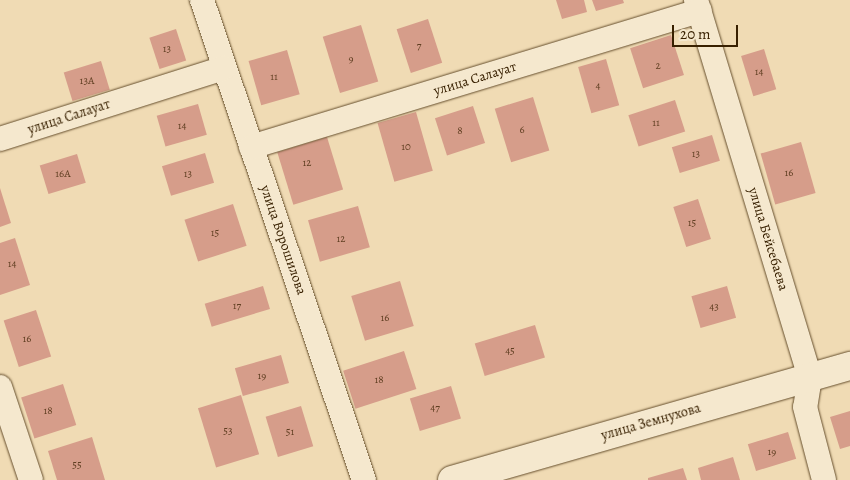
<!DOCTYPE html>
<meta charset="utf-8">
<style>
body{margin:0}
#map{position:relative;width:850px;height:480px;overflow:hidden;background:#f0dbb4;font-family:Alegreya,serif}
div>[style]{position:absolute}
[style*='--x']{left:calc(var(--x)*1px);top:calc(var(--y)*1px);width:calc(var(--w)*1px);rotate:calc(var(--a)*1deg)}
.building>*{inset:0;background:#d69d8a;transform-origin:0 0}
.roads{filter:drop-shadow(0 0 1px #664f2d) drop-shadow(0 0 1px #664f2d)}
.minor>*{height:24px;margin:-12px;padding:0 12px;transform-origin:12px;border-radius:12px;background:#f5e8ce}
.tertiary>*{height:28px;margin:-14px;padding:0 14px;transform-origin:14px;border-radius:14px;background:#f5e8ce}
span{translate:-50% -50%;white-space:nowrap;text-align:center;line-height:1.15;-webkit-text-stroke:4px #f5e8ce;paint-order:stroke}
.number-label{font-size:11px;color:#603f22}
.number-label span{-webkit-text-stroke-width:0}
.street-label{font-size:14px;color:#382000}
.scale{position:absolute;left:672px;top:25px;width:66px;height:22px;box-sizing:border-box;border:2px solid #382000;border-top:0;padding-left:6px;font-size:15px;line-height:18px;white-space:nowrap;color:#382000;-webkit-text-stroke:4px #f5e8ce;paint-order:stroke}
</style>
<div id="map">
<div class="building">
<i style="clip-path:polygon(556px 0,584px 0,587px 12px,562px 19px)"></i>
<i style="clip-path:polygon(592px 0,623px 0,624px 3px,596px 11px)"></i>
<i style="left:428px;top:19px;width:46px;height:33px;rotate:72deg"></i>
<i style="left:361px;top:25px;width:59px;height:40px;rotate:73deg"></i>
<i style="left:176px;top:29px;width:33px;height:28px;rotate:72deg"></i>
<i style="left:671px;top:35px;width:42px;height:43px;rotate:72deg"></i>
<i style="left:764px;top:49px;width:42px;height:24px;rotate:73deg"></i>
<i style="left:287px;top:50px;width:46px;height:40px;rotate:74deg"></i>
<i style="left:606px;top:59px;width:48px;height:29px;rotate:74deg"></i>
<i style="left:101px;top:61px;width:30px;height:39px;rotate:73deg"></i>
<i style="left:533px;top:97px;width:56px;height:40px;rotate:73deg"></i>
<i style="left:675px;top:100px;width:33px;height:49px;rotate:72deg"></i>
<i style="left:198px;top:104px;width:32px;height:43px;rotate:74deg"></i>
<i style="left:473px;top:106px;width:39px;height:40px;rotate:72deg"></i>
<i style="left:416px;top:112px;width:61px;height:40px;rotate:74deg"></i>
<i style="left:712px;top:135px;width:27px;height:42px;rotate:73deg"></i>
<i style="left:327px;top:137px;width:55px;height:52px;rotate:73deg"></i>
<i style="left:801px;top:142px;width:53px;height:42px;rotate:74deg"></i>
<i style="left:205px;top:153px;width:31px;height:45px;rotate:73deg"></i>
<i style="left:77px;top:154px;width:30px;height:39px;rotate:73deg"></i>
<i style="clip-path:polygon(0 188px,11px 223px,0 227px)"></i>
<i style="left:698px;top:199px;width:42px;height:26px;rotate:72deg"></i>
<i style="left:233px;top:204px;width:44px;height:51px;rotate:72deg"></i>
<i style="left:358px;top:206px;width:43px;height:52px;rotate:74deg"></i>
<i style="clip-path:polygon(15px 238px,30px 285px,0 295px,0 243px)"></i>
<i style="left:400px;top:281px;width:47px;height:51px;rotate:73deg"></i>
<i style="left:263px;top:286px;width:24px;height:61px;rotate:73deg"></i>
<i style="left:727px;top:286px;width:33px;height:37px;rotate:74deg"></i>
<i style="left:36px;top:310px;width:49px;height:34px;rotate:72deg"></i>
<i style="left:535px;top:325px;width:34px;height:63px;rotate:73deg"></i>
<i style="left:404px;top:351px;width:40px;height:64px;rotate:72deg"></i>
<i style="left:281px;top:355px;width:29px;height:48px;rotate:74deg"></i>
<i style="left:63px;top:384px;width:43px;height:44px;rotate:72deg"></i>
<i style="left:451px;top:386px;width:34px;height:43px;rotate:73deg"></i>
<i style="left:241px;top:395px;width:62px;height:45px;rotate:73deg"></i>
<i style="left:301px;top:406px;width:42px;height:37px;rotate:73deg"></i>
<i style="clip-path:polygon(850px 411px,850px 446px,840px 449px,830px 417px)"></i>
<i style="left:788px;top:432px;width:28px;height:42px;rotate:73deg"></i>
<i style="clip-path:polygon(92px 437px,105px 480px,57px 480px,48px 451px)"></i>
<i style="clip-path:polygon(733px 457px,740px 480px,701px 480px,698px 468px)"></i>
<i style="clip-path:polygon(683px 468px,687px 480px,648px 480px,648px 478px)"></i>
</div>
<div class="roads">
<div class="minor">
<i style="--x:202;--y:0;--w:507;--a:71.35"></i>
<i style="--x:696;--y:0;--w:394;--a:73.2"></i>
<i style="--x:810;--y:377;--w:30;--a:99"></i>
<i style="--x:805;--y:407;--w:75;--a:75.4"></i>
<i style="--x:0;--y:139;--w:235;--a:-17.6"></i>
<i style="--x:251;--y:147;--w:469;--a:-16.9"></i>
<i style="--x:0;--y:387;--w:98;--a:71.6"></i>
</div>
<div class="tertiary">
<i style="--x:452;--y:480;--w:414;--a:-16"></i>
</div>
</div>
<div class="number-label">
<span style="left:419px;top:46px">7</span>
<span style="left:167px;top:49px">13</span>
<span style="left:351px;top:59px">9</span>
<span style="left:658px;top:66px">2</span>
<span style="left:759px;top:72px">14</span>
<span style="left:274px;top:77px">11</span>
<span style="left:87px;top:81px">13А</span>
<span style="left:598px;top:86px">4</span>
<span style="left:656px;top:123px">11</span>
<span style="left:182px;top:126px">14</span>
<span style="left:522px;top:130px">6</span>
<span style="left:460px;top:131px">8</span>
<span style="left:406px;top:147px">10</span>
<span style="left:696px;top:154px">13</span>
<span style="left:307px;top:163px">12</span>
<span style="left:789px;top:173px">16</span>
<span style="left:63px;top:174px">16А</span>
<span style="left:188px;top:174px">13</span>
<span style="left:692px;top:223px">15</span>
<span style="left:215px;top:233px">15</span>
<span style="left:341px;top:239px">12</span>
<span style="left:12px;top:264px">14</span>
<span style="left:237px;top:306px">17</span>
<span style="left:714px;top:307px">43</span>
<span style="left:385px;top:318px">16</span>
<span style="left:27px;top:339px">16</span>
<span style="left:510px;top:351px">45</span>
<span style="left:262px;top:376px">19</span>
<span style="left:379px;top:380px">18</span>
<span style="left:435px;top:408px">47</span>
<span style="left:48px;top:411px">18</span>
<span style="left:228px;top:431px">53</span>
<span style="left:290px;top:432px">51</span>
<span style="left:772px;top:452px">19</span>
<span style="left:77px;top:465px">55</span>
</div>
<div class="street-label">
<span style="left:475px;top:79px;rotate:-17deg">улица Салауат</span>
<span style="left:69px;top:117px;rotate:-18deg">улица Салауат</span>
<span style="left:768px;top:239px;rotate:73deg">улица Бейсебаева</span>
<span style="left:283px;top:240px;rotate:71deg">улица Ворошилова</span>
<span style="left:651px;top:422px;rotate:-16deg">улица Земнухова</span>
</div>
<div class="scale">20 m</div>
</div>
